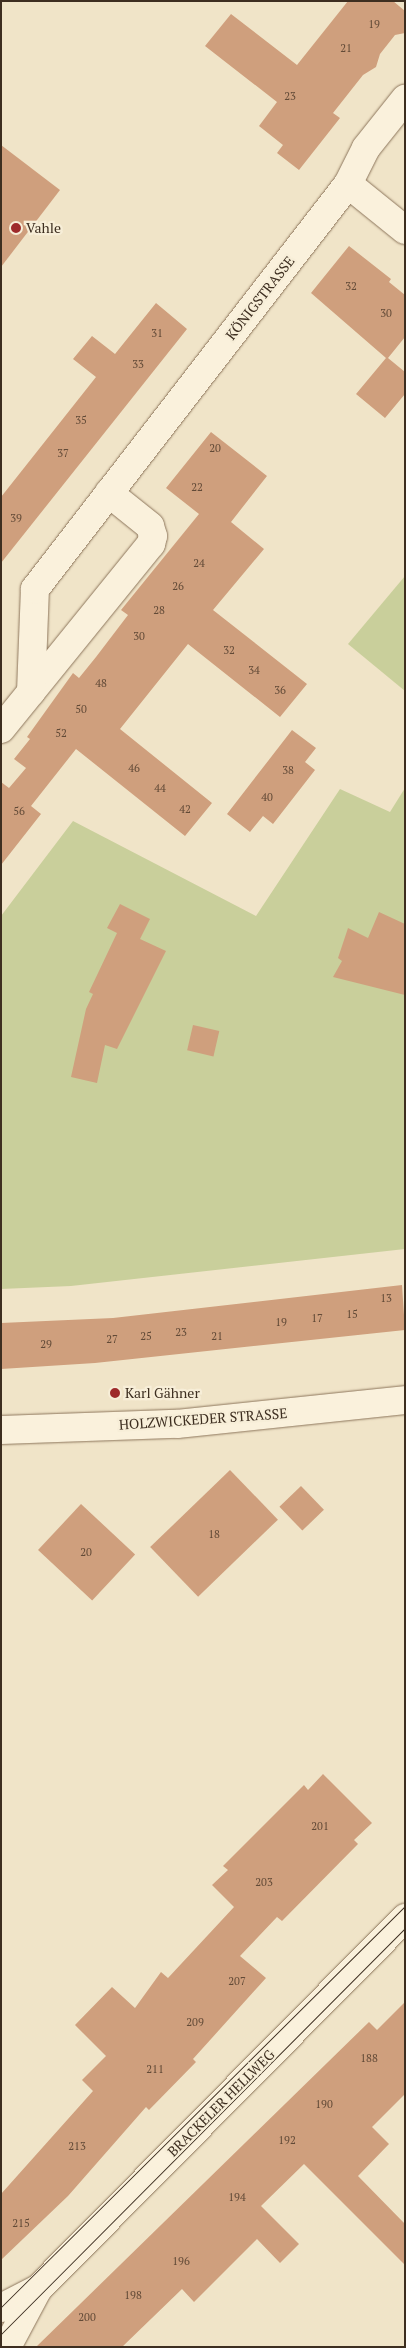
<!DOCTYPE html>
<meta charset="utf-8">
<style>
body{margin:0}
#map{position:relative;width:406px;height:2348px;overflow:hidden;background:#f0e4c8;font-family:"PT Serif",serif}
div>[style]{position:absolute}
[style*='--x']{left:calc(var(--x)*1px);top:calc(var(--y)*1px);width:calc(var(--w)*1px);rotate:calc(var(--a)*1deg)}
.green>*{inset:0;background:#c9cf9b}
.building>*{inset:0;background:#cf9f7d;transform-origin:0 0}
.roads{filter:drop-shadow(0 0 1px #8d765c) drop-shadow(0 0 1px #8d765c)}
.street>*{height:28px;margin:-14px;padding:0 14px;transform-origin:14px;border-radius:14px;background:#faf1dc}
.secondary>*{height:28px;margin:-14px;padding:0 14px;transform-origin:14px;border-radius:14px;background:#faf1dc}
.tram>*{height:1px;margin:-0.5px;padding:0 0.5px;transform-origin:0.5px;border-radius:0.5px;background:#3d2e20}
.dots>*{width:14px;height:14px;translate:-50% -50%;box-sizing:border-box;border:2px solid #f7eed8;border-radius:50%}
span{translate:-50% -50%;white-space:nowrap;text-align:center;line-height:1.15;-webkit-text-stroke:4.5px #f7eed8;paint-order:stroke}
.number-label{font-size:11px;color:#624a37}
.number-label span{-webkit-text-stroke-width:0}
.poi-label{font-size:14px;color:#3d2e20}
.left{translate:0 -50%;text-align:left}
.street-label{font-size:14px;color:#3d2e20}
.frame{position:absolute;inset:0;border:2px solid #3d2e20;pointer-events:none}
</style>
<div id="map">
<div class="green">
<i style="clip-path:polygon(405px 576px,405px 691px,348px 644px)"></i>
<i style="clip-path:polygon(405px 788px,405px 1249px,71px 1286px,1px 1289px,1px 916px,73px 821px,256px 916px,340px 789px,390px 812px)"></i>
</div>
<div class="building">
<i style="clip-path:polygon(348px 1px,393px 1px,405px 11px,405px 33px,395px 35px,380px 54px,376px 67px,363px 75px,333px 113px,340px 118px,299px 170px,277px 153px,283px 145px,259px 126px,277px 102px,205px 46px,231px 14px,297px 65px)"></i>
<i style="clip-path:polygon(1px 145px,60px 190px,1px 267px)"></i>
<i style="clip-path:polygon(349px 246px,391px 279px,389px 282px,405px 295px,405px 337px,388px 358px,405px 372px,405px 394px,385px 418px,356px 394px,386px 358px,311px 293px)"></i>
<i style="clip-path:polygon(156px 303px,187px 329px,1px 563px,1px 497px,96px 377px,73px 359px,92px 336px,115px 354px)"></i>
<i style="clip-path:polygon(211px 432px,267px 476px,231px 522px,264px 549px,213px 610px,307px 684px,280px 717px,188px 644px,120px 729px,212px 803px,185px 836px,76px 749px,31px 806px,41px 814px,1px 865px,1px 782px,9px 788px,26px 768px,14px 759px,30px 739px,27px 737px,73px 673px,79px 678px,96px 657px,128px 615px,121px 610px,199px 514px,166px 488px)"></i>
<i style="clip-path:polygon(292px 730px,316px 748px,305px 762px,315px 770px,273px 824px,263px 816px,250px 832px,227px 814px)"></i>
<i style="clip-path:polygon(120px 904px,150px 919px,140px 939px,166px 951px,117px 1049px,105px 1045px,97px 1083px,71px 1077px,86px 1009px,93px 994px,89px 992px,117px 933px,107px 928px)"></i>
<i style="clip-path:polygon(379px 912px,405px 924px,405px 995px,333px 977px,342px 961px,338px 958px,348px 928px,368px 938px)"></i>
<i style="left:193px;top:1025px;width:27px;height:26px;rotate:13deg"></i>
<i style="clip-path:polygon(402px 1285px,405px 1330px,95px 1363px,1px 1369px,1px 1323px,113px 1318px)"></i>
<i style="left:230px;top:1470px;width:69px;height:111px;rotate:46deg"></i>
<i style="left:301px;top:1486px;width:33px;height:30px;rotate:46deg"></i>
<i style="left:81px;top:1504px;width:74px;height:63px;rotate:43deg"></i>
<i style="clip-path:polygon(323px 1774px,372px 1823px,354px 1840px,358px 1844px,282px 1921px,277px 1917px,240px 1956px,266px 1978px,193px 2059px,196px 2062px,149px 2110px,146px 2107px,68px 2196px,1px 2260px,1px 2194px,93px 2091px,82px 2080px,106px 2056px,75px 2025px,112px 1987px,135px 2008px,161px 1972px,168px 1978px,234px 1907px,212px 1885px,228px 1870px,223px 1866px,304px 1785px,308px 1790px)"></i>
<i style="clip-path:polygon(405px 2002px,405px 2094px,372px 2127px,389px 2144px,358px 2176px,405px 2224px,405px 2265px,304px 2164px,261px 2206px,299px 2244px,280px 2263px,257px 2239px,194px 2302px,182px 2289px,122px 2347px,36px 2347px,369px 2022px,377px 2030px)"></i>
</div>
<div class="roads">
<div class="street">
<i style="--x:348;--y:184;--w:73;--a:38.9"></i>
<i style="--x:31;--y:692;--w:191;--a:-51"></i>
<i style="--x:151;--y:544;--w:8;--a:-76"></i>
<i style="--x:153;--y:536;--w:10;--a:-107"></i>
<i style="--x:150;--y:526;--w:53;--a:-141.2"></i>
<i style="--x:1;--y:729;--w:48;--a:-51"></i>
<i style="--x:31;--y:692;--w:103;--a:-87.8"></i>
<i style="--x:35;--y:589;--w:512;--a:-52.3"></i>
<i style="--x:348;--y:184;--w:40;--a:-63.4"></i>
<i style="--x:366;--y:148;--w:63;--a:-51.5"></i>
</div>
<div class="secondary">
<i style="--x:1;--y:1430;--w:176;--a:-2"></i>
<i style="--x:177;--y:1424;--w:229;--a:-6"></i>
<i style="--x:1;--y:2308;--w:42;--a:-27.2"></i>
<i style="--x:7;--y:2347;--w:66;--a:-61.9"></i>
<i style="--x:38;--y:2289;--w:522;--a:-45.31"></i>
</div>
</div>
<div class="tram">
<i style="--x:1;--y:2307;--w:569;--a:-44.79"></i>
<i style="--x:1;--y:2334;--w:573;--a:-45.14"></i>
</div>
<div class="dots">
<i style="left:16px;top:228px;background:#9e2a2b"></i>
<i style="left:115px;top:1393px;background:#9e2a2b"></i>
</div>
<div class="number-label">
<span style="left:374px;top:24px">19</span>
<span style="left:346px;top:48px">21</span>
<span style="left:290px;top:96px">23</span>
<span style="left:351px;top:286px">32</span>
<span style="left:386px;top:313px">30</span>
<span style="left:157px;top:333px">31</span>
<span style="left:138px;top:364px">33</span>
<span style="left:81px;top:420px">35</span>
<span style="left:215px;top:448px">20</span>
<span style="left:63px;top:453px">37</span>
<span style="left:197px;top:487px">22</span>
<span style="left:16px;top:518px">39</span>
<span style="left:199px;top:563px">24</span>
<span style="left:178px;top:586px">26</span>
<span style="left:159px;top:610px">28</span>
<span style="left:139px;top:636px">30</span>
<span style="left:229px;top:650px">32</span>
<span style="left:254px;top:670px">34</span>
<span style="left:101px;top:683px">48</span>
<span style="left:280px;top:690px">36</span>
<span style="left:81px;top:709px">50</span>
<span style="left:61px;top:733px">52</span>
<span style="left:134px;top:768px">46</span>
<span style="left:288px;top:770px">38</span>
<span style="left:160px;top:788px">44</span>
<span style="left:267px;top:797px">40</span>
<span style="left:185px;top:809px">42</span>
<span style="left:19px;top:811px">56</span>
<span style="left:386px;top:1298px">13</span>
<span style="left:352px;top:1314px">15</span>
<span style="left:317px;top:1318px">17</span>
<span style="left:281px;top:1322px">19</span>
<span style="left:181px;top:1332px">23</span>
<span style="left:146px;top:1336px">25</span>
<span style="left:217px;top:1336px">21</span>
<span style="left:112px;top:1339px">27</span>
<span style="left:46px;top:1344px">29</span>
<span style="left:214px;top:1534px">18</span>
<span style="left:86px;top:1552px">20</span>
<span style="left:320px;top:1826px">201</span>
<span style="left:264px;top:1882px">203</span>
<span style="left:237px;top:1981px">207</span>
<span style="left:195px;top:2022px">209</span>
<span style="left:369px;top:2058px">188</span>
<span style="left:155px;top:2069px">211</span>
<span style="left:324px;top:2104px">190</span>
<span style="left:287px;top:2140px">192</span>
<span style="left:77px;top:2146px">213</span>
<span style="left:237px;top:2197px">194</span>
<span style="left:21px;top:2223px">215</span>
<span style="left:181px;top:2261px">196</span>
<span style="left:133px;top:2295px">198</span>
<span style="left:87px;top:2317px">200</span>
</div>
<div class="poi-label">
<span class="left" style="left:26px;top:228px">Vahle</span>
<span class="left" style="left:125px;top:1393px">Karl Gähner</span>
</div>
<div class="street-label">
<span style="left:260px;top:298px;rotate:-52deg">KÖNIGSTRASSE</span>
<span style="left:203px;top:1419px;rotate:-4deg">HOLZWICKEDER STRASSE</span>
<span style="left:221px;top:2103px;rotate:-45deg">BRACKELER HELLWEG</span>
</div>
<div class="frame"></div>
</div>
